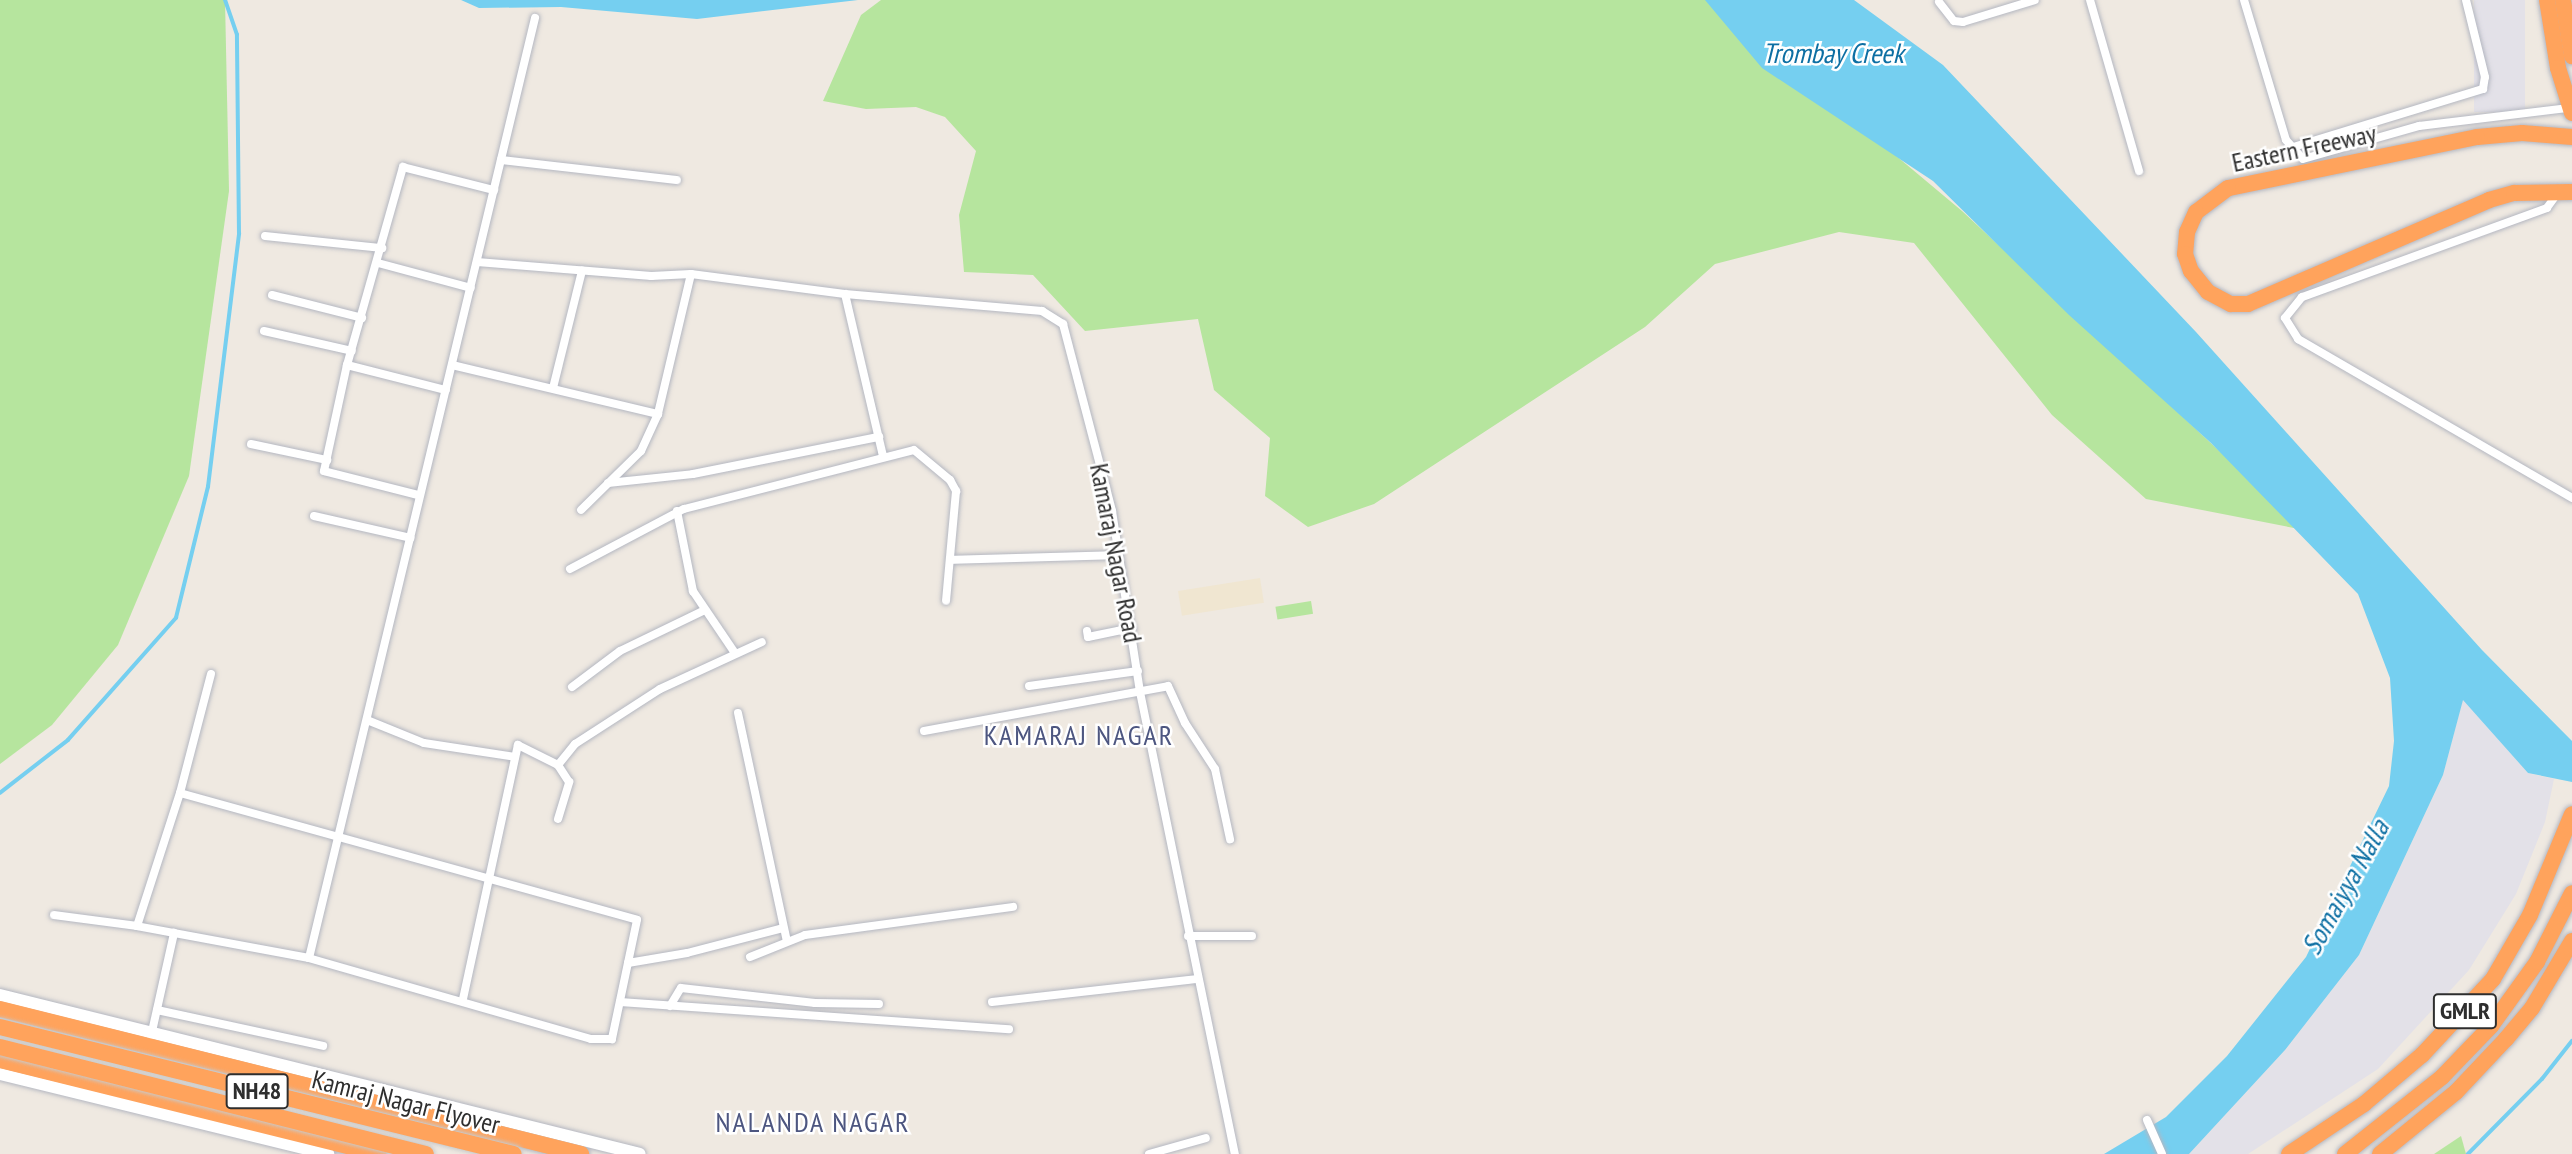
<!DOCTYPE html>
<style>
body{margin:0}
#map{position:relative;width:2572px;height:1154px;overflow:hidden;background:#efe9e1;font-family:"PT Sans Narrow",sans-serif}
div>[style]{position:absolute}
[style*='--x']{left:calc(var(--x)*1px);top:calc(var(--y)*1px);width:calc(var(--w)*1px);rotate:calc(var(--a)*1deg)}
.industrial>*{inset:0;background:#e3e1e8;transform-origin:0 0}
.education>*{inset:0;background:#f0e6d1;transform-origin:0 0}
.green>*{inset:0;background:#b6e59e;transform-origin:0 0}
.water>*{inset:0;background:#75cff0}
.stream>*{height:3.5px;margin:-1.75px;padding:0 1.75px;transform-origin:1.75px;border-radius:1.75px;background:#75cff0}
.roads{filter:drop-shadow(0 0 2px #b4b7c1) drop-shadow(0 0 2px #b4b7c1)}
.street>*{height:8px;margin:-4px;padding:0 4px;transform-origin:4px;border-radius:4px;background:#fff}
.secondary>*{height:12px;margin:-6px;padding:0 6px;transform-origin:6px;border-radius:6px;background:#fff}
.highway>*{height:16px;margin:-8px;padding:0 8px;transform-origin:8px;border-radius:8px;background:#ffa35c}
.bridges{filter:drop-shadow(0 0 2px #c9c9c9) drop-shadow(0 0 2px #c9c9c9)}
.highway-bridge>*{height:16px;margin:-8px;padding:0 8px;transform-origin:8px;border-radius:8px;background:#ffa35c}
span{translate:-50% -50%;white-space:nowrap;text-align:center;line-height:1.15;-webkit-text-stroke:5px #fff;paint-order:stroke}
.shield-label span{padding:2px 5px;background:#fff;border:2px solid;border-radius:5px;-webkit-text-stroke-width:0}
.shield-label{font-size:24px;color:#2e2e2e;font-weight:700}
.street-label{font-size:26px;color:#2e2e2e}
.water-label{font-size:28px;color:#0d6fa3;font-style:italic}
.neighbourhood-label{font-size:28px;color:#4d5680;letter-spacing:2px}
</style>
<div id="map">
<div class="industrial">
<i style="left:2474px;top:0;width:51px;height:112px"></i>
<i style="clip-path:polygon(2463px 699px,2528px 773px,2554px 779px,2545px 822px,2516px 894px,2469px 970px,2378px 1069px,2248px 1154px,2189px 1154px,2285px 1050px,2359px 955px,2443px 775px)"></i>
</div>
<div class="education">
<i style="left:1260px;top:578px;width:25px;height:83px;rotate:81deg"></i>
</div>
<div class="green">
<i style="clip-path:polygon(0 0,225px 0,229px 191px,189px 476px,118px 645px,52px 725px,0 764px)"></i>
<i style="clip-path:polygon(881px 0,1710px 0,1962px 211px,2304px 530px,2146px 499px,2052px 415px,1914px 243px,1839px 232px,1715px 264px,1645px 327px,1374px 504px,1308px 527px,1265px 496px,1270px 438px,1214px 390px,1198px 319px,1085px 331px,1033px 275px,964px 272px,959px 215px,976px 151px,945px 117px,916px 107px,866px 109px,823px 101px,861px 15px)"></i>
<i style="left:1311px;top:601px;width:13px;height:36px;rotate:81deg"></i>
<i style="clip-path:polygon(2461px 1136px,2466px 1154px,2434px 1154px)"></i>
</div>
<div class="water">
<i style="clip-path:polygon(461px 0,858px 0,697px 19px,561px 7px,479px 8px)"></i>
<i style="clip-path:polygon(1705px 0,1854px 0,1943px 65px,2196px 332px,2482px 650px,2572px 741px,2572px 782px,2528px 773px,2463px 700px,2443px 775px,2359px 955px,2285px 1050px,2189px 1154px,2104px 1154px,2166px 1117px,2227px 1056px,2306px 957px,2389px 786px,2394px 741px,2390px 678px,2358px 594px,2211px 443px,2069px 315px,1933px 181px,1762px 68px)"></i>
</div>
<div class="stream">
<i style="--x:0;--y:793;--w:86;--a:-37.9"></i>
<i style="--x:68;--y:740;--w:163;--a:-48.5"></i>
<i style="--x:176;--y:618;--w:135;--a:-76.3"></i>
<i style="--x:208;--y:487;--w:255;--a:-83"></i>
<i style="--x:239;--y:234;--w:199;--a:-90.6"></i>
<i style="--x:237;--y:35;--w:37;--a:-109"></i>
<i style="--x:2468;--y:1154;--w:105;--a:-45.4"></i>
<i style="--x:2542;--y:1079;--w:48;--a:-51.7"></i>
</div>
<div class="roads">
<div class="street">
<i style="--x:2090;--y:0;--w:178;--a:74"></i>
<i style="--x:2244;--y:0;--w:146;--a:73.3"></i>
<i style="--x:2286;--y:140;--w:25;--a:48"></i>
<i style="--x:2303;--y:159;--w:121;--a:-15.9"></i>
<i style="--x:2419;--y:126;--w:149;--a:-6.9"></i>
<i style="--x:1939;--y:2;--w:24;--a:52"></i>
<i style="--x:1954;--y:21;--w:9;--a:6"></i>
<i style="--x:1963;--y:22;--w:75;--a:-17"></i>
<i style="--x:2290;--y:148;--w:202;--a:-17"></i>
<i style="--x:2483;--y:89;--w:12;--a:-81"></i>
<i style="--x:2485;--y:77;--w:79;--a:-103.9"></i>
<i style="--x:501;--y:160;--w:177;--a:6.5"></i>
<i style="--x:2557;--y:194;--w:17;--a:126"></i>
<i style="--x:2547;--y:208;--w:261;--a:160"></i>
<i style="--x:2302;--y:297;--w:27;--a:129"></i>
<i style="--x:2285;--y:318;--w:25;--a:58"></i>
<i style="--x:2298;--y:339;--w:317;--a:30.1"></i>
<i style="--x:265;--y:236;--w:118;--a:5.9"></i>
<i style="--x:477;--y:262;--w:175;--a:4.6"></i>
<i style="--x:651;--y:276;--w:40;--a:-2.9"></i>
<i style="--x:691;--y:274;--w:144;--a:103.3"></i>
<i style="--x:658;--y:414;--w:41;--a:114.7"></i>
<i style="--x:641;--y:451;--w:84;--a:135.5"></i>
<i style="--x:378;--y:263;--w:96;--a:15"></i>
<i style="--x:691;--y:274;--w:155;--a:7.4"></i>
<i style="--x:845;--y:294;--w:198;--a:4.9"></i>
<i style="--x:1042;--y:311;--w:25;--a:32"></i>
<i style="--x:1063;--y:324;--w:193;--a:75.3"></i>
<i style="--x:1112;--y:511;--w:183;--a:81.2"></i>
<i style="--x:1140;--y:692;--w:472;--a:78.4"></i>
<i style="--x:845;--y:294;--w:166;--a:76.8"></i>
<i style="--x:272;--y:295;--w:93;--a:14.3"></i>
<i style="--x:264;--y:331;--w:90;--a:12.8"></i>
<i style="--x:347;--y:365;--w:102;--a:14.2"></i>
<i style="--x:452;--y:365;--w:212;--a:13.4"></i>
<i style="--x:553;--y:388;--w:121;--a:-76.1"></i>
<i style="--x:251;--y:444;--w:78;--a:11.9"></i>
<i style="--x:608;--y:483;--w:85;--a:-6"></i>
<i style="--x:693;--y:474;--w:190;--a:-11.3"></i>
<i style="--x:418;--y:495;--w:97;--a:-165.7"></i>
<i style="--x:324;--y:471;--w:108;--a:-77.8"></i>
<i style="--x:347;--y:365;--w:206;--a:-74.2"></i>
<i style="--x:403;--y:167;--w:94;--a:14.2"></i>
<i style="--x:677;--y:511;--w:82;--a:78.7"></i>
<i style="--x:693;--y:591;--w:75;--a:55.9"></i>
<i style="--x:314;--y:516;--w:99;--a:12.8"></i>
<i style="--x:950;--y:560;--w:167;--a:-1.7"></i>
<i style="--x:570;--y:569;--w:129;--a:-27.8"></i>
<i style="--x:684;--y:509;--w:237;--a:-14.4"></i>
<i style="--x:914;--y:450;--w:47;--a:39.8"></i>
<i style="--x:950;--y:480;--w:13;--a:61"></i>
<i style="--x:956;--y:491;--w:110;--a:95.2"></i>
<i style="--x:1087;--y:631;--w:6;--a:81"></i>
<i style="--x:1088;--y:637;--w:45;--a:-11.6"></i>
<i style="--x:1029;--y:686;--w:110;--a:-7.8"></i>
<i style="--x:572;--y:687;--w:60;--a:-36.9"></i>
<i style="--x:620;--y:651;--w:94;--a:-25.8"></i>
<i style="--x:738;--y:713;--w:233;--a:77.9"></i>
<i style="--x:367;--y:720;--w:61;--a:22"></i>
<i style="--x:424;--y:743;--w:92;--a:8.7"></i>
<i style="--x:924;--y:731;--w:248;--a:-10.4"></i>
<i style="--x:1168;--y:686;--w:41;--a:65.3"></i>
<i style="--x:1185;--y:723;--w:55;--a:56.9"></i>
<i style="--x:1215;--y:769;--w:72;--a:77.9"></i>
<i style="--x:180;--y:793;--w:474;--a:15.5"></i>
<i style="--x:637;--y:920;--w:122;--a:101.9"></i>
<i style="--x:612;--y:1039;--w:21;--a:180"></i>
<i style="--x:591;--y:1039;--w:293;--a:-164"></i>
<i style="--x:309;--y:958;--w:175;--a:-169.5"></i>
<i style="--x:137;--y:926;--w:140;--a:-72.1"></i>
<i style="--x:180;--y:793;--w:123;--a:-75.4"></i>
<i style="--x:558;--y:819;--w:39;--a:-73"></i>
<i style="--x:569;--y:782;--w:20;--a:-123"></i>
<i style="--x:558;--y:765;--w:27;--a:-51"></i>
<i style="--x:575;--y:744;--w:101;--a:-32.9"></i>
<i style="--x:660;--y:689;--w:112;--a:-24.7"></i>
<i style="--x:54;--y:915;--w:84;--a:7.5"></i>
<i style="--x:1188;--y:936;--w:64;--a:0"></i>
<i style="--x:750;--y:957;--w:59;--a:-21.8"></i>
<i style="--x:805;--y:935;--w:210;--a:-7.7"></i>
<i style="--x:309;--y:958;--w:967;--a:-76.48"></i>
<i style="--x:628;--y:963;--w:60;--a:-9.6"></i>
<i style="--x:687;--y:953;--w:99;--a:-14.6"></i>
<i style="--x:463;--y:999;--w:260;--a:-77.8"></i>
<i style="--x:518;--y:745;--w:45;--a:26.6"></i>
<i style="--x:620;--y:1002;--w:390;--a:4"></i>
<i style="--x:992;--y:1002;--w:205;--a:-6.4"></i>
<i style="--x:670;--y:1006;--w:21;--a:-59"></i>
<i style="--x:681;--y:988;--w:135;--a:6.4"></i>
<i style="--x:815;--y:1003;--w:64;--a:0.9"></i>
<i style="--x:157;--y:1010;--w:170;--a:12.2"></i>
<i style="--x:151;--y:1036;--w:106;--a:-77.4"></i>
<i style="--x:2147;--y:1120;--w:37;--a:66"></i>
<i style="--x:1149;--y:1154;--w:59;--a:-15.7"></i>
</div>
<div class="secondary">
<i style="--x:0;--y:995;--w:659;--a:13.95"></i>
<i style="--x:0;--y:1074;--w:338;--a:13.7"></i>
</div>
<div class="highway">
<i style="--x:2547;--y:0;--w:69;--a:80.8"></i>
<i style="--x:2558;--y:68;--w:47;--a:72.7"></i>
<i style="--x:2563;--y:0;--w:57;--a:80.9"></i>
<i style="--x:2572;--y:137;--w:50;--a:-175.4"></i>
<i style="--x:2522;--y:133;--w:45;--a:174.9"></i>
<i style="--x:2477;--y:137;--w:254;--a:168.4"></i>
<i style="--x:2228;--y:188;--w:40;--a:143"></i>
<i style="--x:2196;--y:212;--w:22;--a:114"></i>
<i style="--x:2187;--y:232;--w:22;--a:95"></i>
<i style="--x:2185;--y:254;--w:18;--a:71"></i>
<i style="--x:2191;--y:271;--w:27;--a:51"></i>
<i style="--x:2208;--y:292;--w:26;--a:28"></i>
<i style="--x:2231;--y:304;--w:17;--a:0"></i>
<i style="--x:2248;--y:304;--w:262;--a:-23.3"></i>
<i style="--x:2489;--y:200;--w:26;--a:-16"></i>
<i style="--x:2514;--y:193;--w:58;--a:-1"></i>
<i style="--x:0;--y:1009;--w:599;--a:14.01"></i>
<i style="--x:0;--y:1060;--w:390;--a:13.9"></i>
<i style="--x:2289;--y:1154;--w:90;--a:-33.7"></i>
<i style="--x:2364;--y:1104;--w:76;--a:-40.2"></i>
<i style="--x:2422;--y:1055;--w:104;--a:-46.9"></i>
<i style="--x:2493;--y:979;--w:74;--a:-60"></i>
<i style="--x:2530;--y:915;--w:109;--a:-67.4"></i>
<i style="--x:2345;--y:1154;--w:124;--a:-38.4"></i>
<i style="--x:2442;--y:1077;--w:71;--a:-46.1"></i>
<i style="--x:2491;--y:1026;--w:79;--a:-54.3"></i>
<i style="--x:2537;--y:962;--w:77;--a:-63.1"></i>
<i style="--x:2380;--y:1154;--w:98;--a:-39.2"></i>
<i style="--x:2456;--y:1092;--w:73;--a:-46.7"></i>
<i style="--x:2506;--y:1039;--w:40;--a:-50"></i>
<i style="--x:2532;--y:1008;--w:78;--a:-59.2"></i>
</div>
</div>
<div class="bridges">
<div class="highway-bridge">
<i style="--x:0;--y:1027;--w:529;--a:13.88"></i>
<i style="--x:0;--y:1047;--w:439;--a:14.1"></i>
</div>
</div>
<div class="shield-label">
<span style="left:2465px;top:1011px">GMLR</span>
<span style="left:257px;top:1091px">NH48</span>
</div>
<div class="street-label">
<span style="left:2304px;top:148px;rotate:-12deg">Eastern Freeway</span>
<span style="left:1116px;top:553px;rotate:79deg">Kamaraj Nagar Road</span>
<span style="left:406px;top:1102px;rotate:14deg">Kamraj Nagar Flyover</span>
</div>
<div class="water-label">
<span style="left:1833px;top:53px">Trombay Creek</span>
<span style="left:2345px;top:887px;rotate:-61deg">Somaiyya Nalla</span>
</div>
<div class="neighbourhood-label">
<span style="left:1079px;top:735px">KAMARAJ NAGAR</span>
<span style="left:813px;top:1122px">NALANDA NAGAR</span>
</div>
</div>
